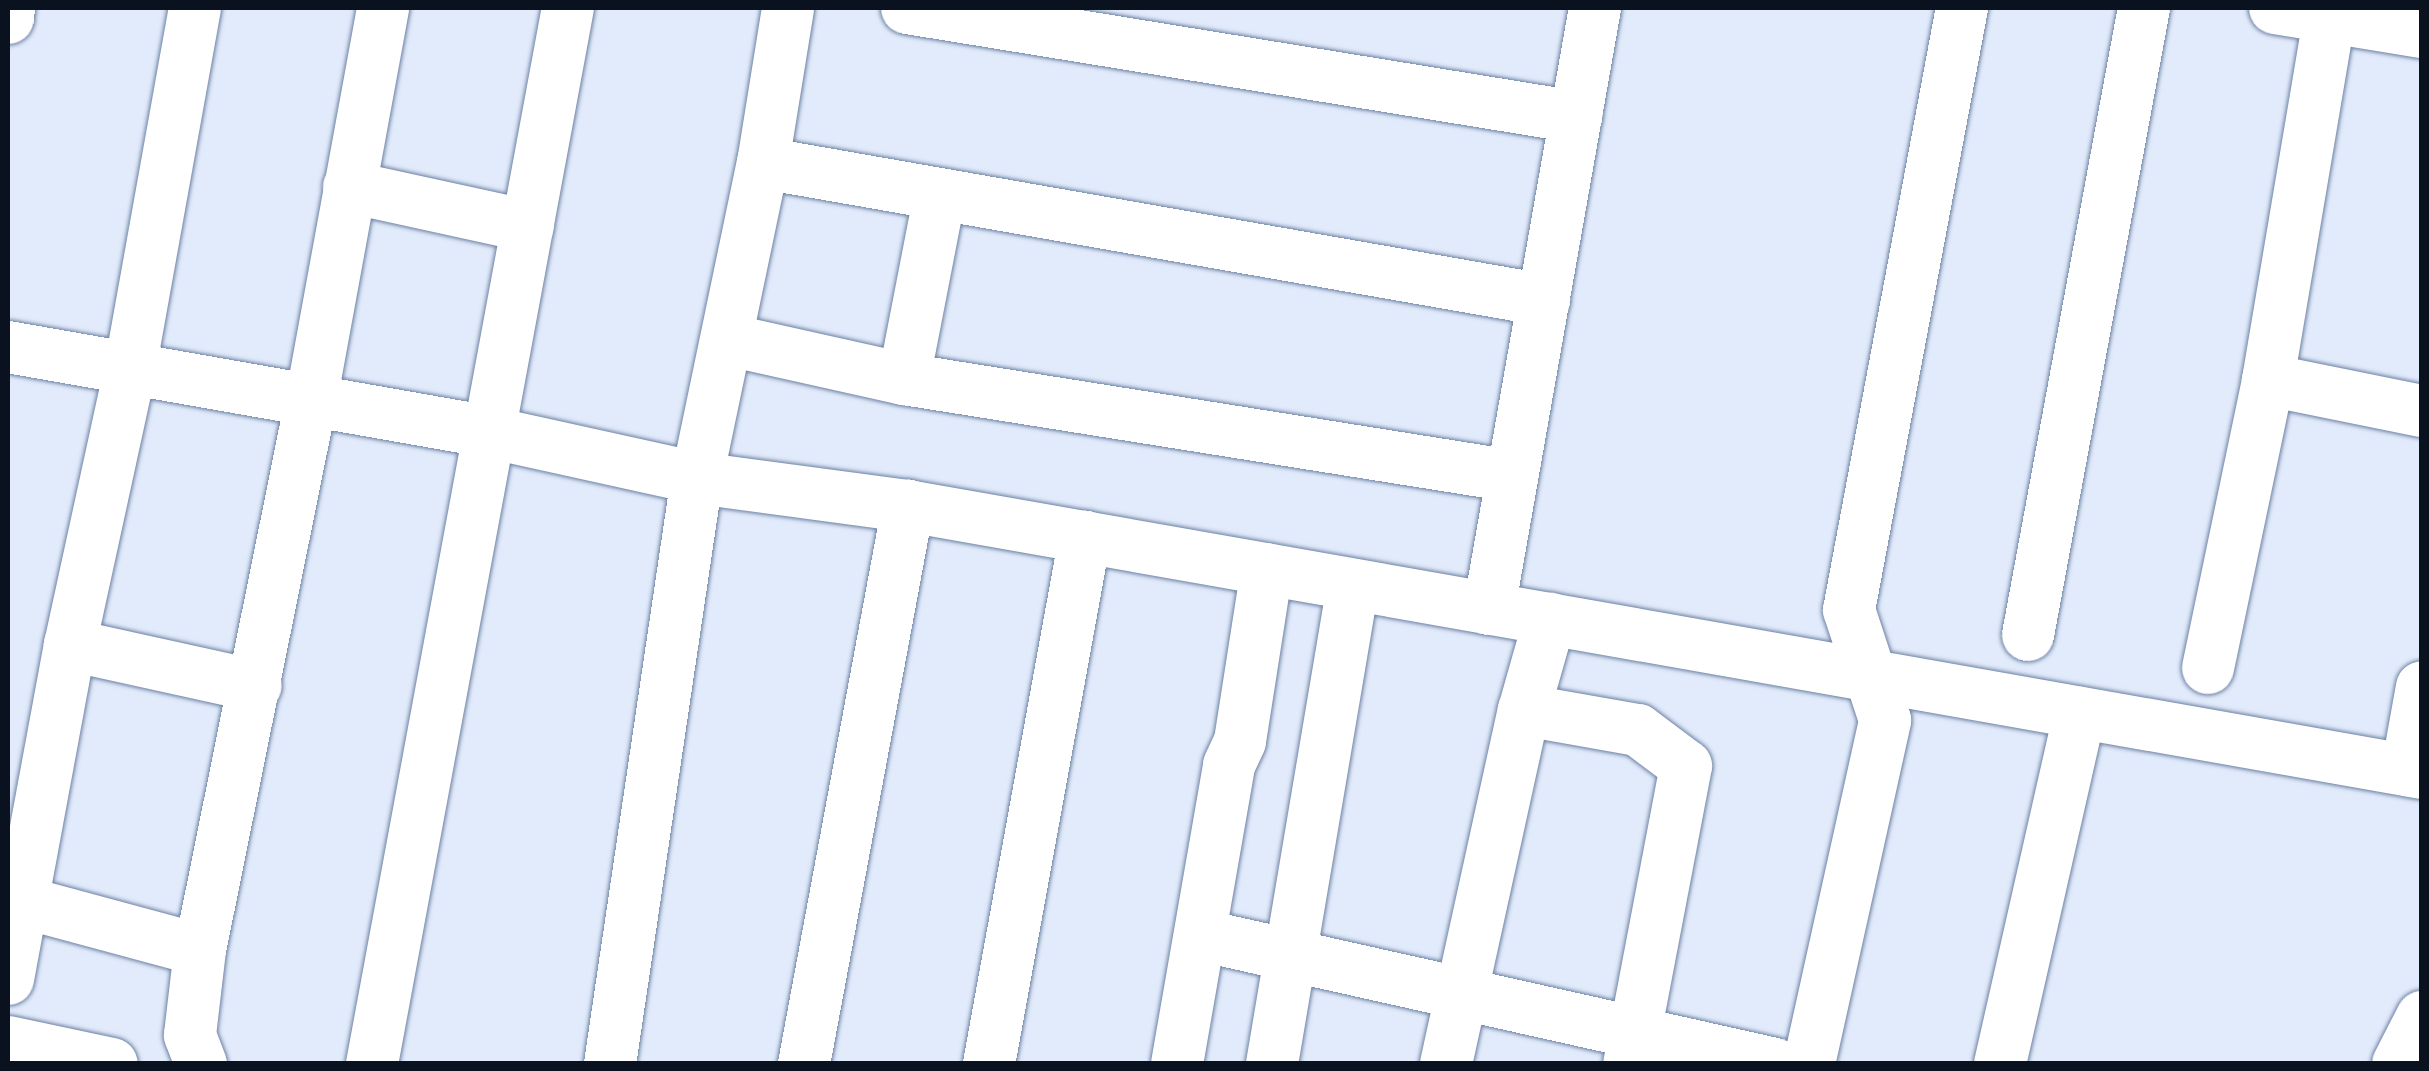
<!DOCTYPE html>
<style>
body{margin:0}
#map{position:relative;width:2429px;height:1071px;overflow:hidden;background:#e2ebfb;font-family:"Public Sans",sans-serif}
div>[style]{position:absolute}
[style*='--x']{left:calc(var(--x)*1px);top:calc(var(--y)*1px);width:calc(var(--w)*1px);rotate:calc(var(--a)*1deg)}
.roads{filter:drop-shadow(0 0 2px #6c81a4) drop-shadow(0 0 2px #6c81a4)}
.minor>*{height:52px;margin:-26px;padding:0 26px;transform-origin:26px;border-radius:26px;background:#fff}
span{translate:-50% -50%;white-space:nowrap;text-align:center;line-height:1.15;-webkit-text-stroke:8px #f8f8f8;paint-order:stroke}
.frame{position:absolute;inset:0;border:10px solid #0b121f;pointer-events:none}
</style>
<div id="map">
<div class="roads">
<div class="minor">
<i style="--x:907;--y:8;--w:678;--a:9.25"></i>
<i style="--x:2275;--y:8;--w:149;--a:9.3"></i>
<i style="--x:8;--y:18;--w:10;--a:-84"></i>
<i style="--x:763;--y:163;--w:793;--a:9.95"></i>
<i style="--x:349;--y:187;--w:183;--a:12.3"></i>
<i style="--x:729;--y:340;--w:179;--a:12.6"></i>
<i style="--x:904;--y:379;--w:616;--a:9.06"></i>
<i style="--x:8;--y:347;--w:487;--a:10"></i>
<i style="--x:488;--y:432;--w:214;--a:12.4"></i>
<i style="--x:697;--y:478;--w:213;--a:7.6"></i>
<i style="--x:908;--y:506;--w:1537;--a:10"></i>
<i style="--x:904;--y:379;--w:188;--a:-79"></i>
<i style="--x:2268;--y:380;--w:157;--a:11.4"></i>
<i style="--x:1489;--y:609;--w:610;--a:-80"></i>
<i style="--x:2028;--y:635;--w:638;--a:-79.52"></i>
<i style="--x:70;--y:645;--w:190;--a:12.4"></i>
<i style="--x:2208;--y:668;--w:294;--a:-78.2"></i>
<i style="--x:2268;--y:380;--w:377;--a:-80.4"></i>
<i style="--x:1524;--y:710;--w:116;--a:10"></i>
<i style="--x:1638;--y:730;--w:60;--a:36.9"></i>
<i style="--x:1686;--y:766;--w:303;--a:100.8"></i>
<i style="--x:2407;--y:770;--w:84;--a:-79.8"></i>
<i style="--x:22;--y:902;--w:184;--a:15.1"></i>
<i style="--x:1200;--y:935;--w:589;--a:12.64"></i>
<i style="--x:8;--y:979;--w:340;--a:-79.5"></i>
<i style="--x:70;--y:645;--w:282;--a:-77.7"></i>
<i style="--x:130;--y:369;--w:367;--a:-79.8"></i>
<i style="--x:8;--y:1042;--w:106;--a:11.9"></i>
<i style="--x:201;--y:1064;--w:31;--a:-111"></i>
<i style="--x:190;--y:1035;--w:86;--a:-83.3"></i>
<i style="--x:200;--y:950;--w:560;--a:-78.57"></i>
<i style="--x:311;--y:401;--w:400;--a:-79.6"></i>
<i style="--x:372;--y:1064;--w:1074;--a:-79.49"></i>
<i style="--x:610;--y:1064;--w:592;--a:-81.56"></i>
<i style="--x:697;--y:478;--w:322;--a:-78.2"></i>
<i style="--x:763;--y:163;--w:157;--a:-80.8"></i>
<i style="--x:804;--y:1064;--w:568;--a:-79.44"></i>
<i style="--x:989;--y:1064;--w:536;--a:-79.68"></i>
<i style="--x:1177;--y:1064;--w:303;--a:-80.1"></i>
<i style="--x:1229;--y:765;--w:26;--a:-65"></i>
<i style="--x:1240;--y:741;--w:174;--a:-81.1"></i>
<i style="--x:1272;--y:1064;--w:486;--a:-80.4"></i>
<i style="--x:1446;--y:1064;--w:362;--a:-77.6"></i>
<i style="--x:1524;--y:710;--w:95;--a:-74.1"></i>
<i style="--x:1809;--y:1064;--w:352;--a:-77.5"></i>
<i style="--x:1885;--y:720;--w:116;--a:-108.1"></i>
<i style="--x:1849;--y:610;--w:613;--a:-79.37"></i>
<i style="--x:2000;--y:1064;--w:360;--a:-77.2"></i>
<i style="--x:2398;--y:1064;--w:53;--a:-62.9"></i>
</div>
</div>
<div class="frame"></div>
</div>
